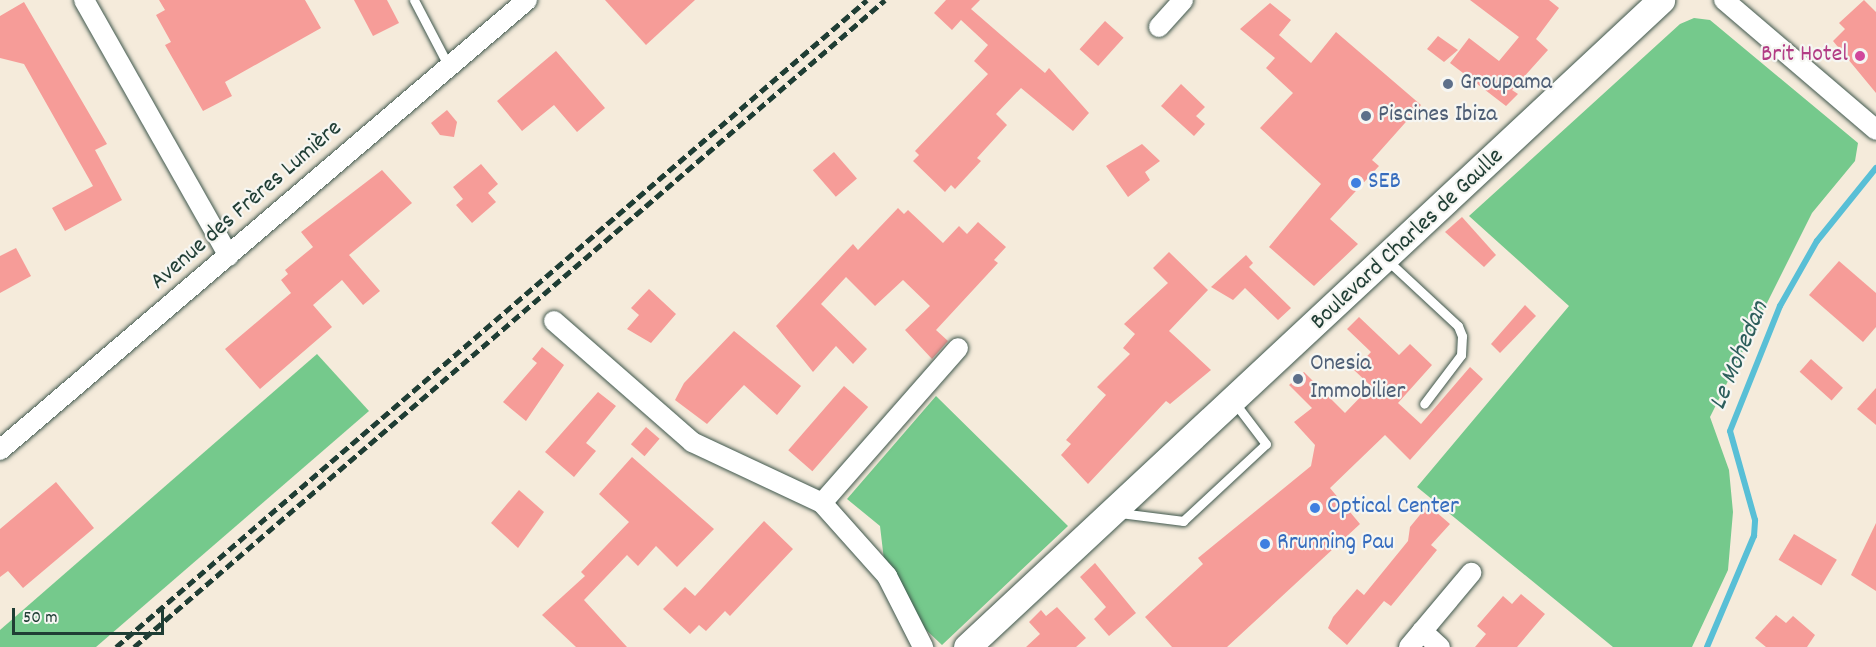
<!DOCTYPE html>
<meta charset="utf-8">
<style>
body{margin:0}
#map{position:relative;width:1876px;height:647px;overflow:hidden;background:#f5ebdb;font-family:Dekko,sans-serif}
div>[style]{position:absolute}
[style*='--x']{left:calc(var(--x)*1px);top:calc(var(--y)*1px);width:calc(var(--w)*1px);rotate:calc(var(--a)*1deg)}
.green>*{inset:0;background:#75c98c}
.stream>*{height:6px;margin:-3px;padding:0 3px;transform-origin:3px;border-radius:3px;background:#58bfd6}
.building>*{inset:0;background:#f69c98;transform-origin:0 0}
.roads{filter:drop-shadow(0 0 2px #3f574d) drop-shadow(0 0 2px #3f574d)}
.service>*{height:9px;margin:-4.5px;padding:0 4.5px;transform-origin:4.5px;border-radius:4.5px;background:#fff}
.minor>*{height:20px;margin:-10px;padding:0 10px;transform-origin:10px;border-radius:10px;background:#fff}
.secondary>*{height:27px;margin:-13.5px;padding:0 13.5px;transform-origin:13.5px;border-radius:13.5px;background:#fff}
.rail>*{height:4.5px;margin-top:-2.25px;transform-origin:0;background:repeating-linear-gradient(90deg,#1f3d34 0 9px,transparent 0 13.5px)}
.dots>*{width:16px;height:16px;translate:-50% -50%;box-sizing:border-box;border:3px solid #f6f6f2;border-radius:50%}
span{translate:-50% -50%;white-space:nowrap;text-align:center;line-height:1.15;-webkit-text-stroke:4.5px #f6f6f2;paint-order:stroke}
.hotel-label{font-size:24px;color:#b23c85}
.right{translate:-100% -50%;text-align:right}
.service-label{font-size:24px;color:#4e5e75}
.left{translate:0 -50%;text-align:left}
.shop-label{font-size:24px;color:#366cbe}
.street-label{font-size:24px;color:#1f3d34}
.water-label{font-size:26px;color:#2d5e5c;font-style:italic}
.scale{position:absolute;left:12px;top:608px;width:152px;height:27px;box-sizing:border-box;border:3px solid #1f3d34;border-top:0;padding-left:8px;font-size:18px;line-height:21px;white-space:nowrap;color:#1f3d34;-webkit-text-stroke:4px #f6f6f2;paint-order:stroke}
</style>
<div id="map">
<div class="green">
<i style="clip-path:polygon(1694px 18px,1710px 20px,1858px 143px,1855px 161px,1812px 213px,1710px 417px,1729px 470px,1733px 512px,1728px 570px,1692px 647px,1613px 647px,1417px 487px,1569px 306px,1469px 216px,1680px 24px)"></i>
<i style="clip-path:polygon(317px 354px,369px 411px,96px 647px,0 647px,0 630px)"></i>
<i style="clip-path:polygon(936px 396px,1068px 526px,942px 645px,923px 627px,884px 560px,880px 526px,847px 499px)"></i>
</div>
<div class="stream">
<i style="--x:1707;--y:647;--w:121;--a:-67.1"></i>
<i style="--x:1754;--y:536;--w:16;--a:-86"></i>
<i style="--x:1755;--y:520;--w:92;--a:-105.7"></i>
<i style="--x:1730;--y:431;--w:135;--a:-68.2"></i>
<i style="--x:1780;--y:306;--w:75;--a:-60.4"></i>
<i style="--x:1817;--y:241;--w:94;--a:-51.1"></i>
</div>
<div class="building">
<i style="clip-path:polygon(159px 0,305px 0,321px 28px,225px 82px,232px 96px,203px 111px,165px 45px,171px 42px,156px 15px,165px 10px)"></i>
<i style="clip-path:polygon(354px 0,387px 0,399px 23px,373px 36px)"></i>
<i style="clip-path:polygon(605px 0,695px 0,646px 45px)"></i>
<i style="clip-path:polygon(946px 0,980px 0,971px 9px,1045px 73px,1049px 68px,1089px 113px,1073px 131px,1021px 88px,996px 114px,1007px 125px,977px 158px,981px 161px,955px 189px,951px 185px,945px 192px,913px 161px,919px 155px,915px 151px,988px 74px,974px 61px,988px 45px,961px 20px,952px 30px,934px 13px)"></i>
<i style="clip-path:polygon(1470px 0,1549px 0,1559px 8px,1536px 39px,1548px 50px,1512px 90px,1518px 94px,1506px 106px,1450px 63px,1469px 38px,1499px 61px,1519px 37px)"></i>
<i style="clip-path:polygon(1864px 0,1876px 12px,1876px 93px,1833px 41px,1845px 29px,1839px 23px)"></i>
<i style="clip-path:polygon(24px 2px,107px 144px,95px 150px,122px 200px,65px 231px,52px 208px,93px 186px,24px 64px,0 58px,0 16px)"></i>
<i style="clip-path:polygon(1270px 3px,1291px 20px,1279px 35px,1311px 63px,1336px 32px,1421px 105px,1372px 160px,1379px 166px,1330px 219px,1358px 244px,1314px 286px,1269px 247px,1321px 184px,1260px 128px,1293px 93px,1266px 68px,1275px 58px,1240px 29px)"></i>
<i style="left:1105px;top:21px;width:25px;height:38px;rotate:42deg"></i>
<i style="clip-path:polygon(1438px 36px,1458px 50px,1444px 62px,1427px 49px)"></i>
<i style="clip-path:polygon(556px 51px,605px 108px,577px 132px,554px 105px,522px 131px,497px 101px)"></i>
<i style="clip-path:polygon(1181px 84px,1205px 107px,1196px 116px,1205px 124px,1194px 136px,1161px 106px)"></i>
<i style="clip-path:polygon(447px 110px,457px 122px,454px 137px,440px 135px,431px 123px)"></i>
<i style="clip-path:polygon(1142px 144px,1160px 161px,1145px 172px,1150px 180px,1128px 197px,1106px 166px)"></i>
<i style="left:834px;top:152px;width:35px;height:28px;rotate:49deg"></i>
<i style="clip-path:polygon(481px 164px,498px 184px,488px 193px,496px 202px,472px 223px,456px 205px,463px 199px,453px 187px)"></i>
<i style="clip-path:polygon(382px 170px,412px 203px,349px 255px,380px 291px,363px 305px,342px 280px,313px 305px,332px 327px,260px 389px,225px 349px,291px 293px,281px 280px,288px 274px,285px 270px,313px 247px,301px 232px)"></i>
<i style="clip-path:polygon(898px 208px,904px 214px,908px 210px,943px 243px,959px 226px,967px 234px,978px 222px,1006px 247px,994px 260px,998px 263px,936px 330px,948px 341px,932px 359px,905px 330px,930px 306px,903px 280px,875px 306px,846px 277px,821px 304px,867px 349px,853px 364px,836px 346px,813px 372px,776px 326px,853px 244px,858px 250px)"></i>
<i style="clip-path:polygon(1462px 217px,1496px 255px,1484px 267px,1445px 232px)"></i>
<i style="clip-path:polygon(16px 248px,31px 276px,0 293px,0 256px)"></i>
<i style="clip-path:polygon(1169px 252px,1208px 290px,1169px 331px,1211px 370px,1170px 404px,1166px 401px,1088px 484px,1061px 455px,1071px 444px,1066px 440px,1106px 395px,1097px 387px,1130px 354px,1123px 348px,1135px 334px,1124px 324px,1168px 283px,1153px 268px)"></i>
<i style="clip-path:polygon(1246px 255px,1253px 263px,1249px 267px,1291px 308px,1278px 320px,1245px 288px,1233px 300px,1211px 287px)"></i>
<i style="clip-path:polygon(1839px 261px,1876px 293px,1876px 327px,1863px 342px,1809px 295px)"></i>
<i style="clip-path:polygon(649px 289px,676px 314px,651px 343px,627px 329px,639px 315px,631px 308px)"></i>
<i style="clip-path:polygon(1525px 305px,1536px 316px,1500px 353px,1491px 344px)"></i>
<i style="clip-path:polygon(1359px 317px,1399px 355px,1410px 344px,1432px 365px,1398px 403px,1421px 424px,1470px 367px,1483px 379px,1410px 460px,1385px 435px,1330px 488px,1360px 524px,1227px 647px,1172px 647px,1145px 617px,1203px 564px,1198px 558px,1311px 466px,1315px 445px,1294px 422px,1312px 408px,1289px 385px,1304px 372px,1345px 413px,1371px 386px,1354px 370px,1371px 352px,1347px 329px)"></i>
<i style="clip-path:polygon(734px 331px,801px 386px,777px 415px,744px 385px,707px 424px,675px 400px,684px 383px)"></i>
<i style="clip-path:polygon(542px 347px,564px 365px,526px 421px,503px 402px,537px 363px,532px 359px)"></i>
<i style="left:1811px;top:359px;width:43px;height:17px;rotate:42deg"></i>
<i style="left:844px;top:386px;width:32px;height:85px;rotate:41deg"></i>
<i style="clip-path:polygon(1876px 388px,1876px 425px,1857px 409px)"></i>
<i style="clip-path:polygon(598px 392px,616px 406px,586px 443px,596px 451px,574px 477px,545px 452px)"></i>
<i style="left:646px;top:427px;width:18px;height:23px;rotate:41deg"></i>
<i style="clip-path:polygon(632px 457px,714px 529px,677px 567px,656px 546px,638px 566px,627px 555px,584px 600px,627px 647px,576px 647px,542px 615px,585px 576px,581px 572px,629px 522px,599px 494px)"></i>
<i style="clip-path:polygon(56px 482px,94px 528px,23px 588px,8px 571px,0 577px,0 529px)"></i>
<i style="clip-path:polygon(519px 490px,544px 512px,518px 548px,491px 523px)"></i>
<i style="clip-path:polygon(1428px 505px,1450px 524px,1431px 545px,1437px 550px,1391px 606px,1384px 601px,1347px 645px,1328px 628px,1333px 617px,1357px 589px,1364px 595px,1408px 541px,1410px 527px)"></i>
<i style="clip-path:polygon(764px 521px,793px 549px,730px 616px,725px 611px,706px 631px,699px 625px,690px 634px,663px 609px,685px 587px,695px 596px)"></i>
<i style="clip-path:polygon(1876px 523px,1876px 591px,1851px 575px)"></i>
<i style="left:1794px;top:534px;width:50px;height:30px;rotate:31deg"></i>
<i style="clip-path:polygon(1095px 563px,1136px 613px,1109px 636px,1094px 619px,1106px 607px,1080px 577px)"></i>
<i style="clip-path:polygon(1521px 594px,1545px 614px,1517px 647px,1475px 647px,1486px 634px,1477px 626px,1503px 596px,1512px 604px)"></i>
<i style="clip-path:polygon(1057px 607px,1086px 638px,1076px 647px,1026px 647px,1040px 634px,1029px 622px,1041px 610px,1046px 616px)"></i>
<i style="clip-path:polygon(1776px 615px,1786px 623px,1793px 616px,1815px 635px,1807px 647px,1766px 647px,1755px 638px)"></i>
</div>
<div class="roads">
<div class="service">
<i style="--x:414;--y:0;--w:76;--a:62.4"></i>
<i style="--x:1387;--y:260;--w:97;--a:42.9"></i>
<i style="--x:1458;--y:326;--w:11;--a:68"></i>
<i style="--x:1462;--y:336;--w:19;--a:93"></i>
<i style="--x:1461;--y:355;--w:61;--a:127.1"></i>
<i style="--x:1120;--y:513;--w:64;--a:7.2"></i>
<i style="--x:1183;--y:521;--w:113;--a:-42.9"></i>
<i style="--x:1266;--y:444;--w:53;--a:-127.3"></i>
</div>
<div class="minor">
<i style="--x:84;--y:0;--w:294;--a:60.5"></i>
<i style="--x:1724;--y:0;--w:200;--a:40.5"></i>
<i style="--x:1159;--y:27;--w:36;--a:-48"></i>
<i style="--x:554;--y:321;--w:184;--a:41.2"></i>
<i style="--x:692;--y:442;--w:144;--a:25.1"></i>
<i style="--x:822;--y:503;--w:98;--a:48.3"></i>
<i style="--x:887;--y:576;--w:80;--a:63.1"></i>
<i style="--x:0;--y:450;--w:693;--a:-40.49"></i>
<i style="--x:822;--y:503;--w:206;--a:-48.7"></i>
<i style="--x:1422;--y:631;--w:24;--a:42"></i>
<i style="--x:1409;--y:647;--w:97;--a:-50"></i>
</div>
<div class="secondary">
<i style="--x:967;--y:647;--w:949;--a:-42.99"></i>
</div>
</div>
<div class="rail">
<i style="--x:116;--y:647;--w:991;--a:-40.75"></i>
<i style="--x:134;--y:647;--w:991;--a:-40.75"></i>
</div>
<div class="dots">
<i style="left:1860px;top:56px;background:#d1479c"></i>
<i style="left:1448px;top:84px;background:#5c6f8a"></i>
<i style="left:1366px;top:116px;background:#5c6f8a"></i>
<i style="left:1356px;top:183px;background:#3f7fe0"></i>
<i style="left:1298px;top:379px;background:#5c6f8a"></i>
<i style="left:1315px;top:508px;background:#3f7fe0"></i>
<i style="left:1265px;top:544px;background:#3f7fe0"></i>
</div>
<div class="hotel-label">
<span class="right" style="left:1848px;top:56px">Brit Hotel</span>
</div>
<div class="service-label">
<span class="left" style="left:1460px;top:84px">Groupama</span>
<span class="left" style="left:1378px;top:116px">Piscines Ibiza</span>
<span class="left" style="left:1310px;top:379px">Onesia<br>Immobilier</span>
</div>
<div class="shop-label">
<span class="left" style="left:1368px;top:183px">SEB</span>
<span class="left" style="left:1327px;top:508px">Optical Center</span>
<span class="left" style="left:1277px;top:544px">Rrunning Pau</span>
</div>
<div class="street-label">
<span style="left:247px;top:206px;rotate:-41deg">Avenue des Frères Lumière</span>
<span style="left:1408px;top:240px;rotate:-43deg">Boulevard Charles de Gaulle</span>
</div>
<div class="water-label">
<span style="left:1740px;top:356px;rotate:-67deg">Le Mohedan</span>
</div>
<div class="scale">50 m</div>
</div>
